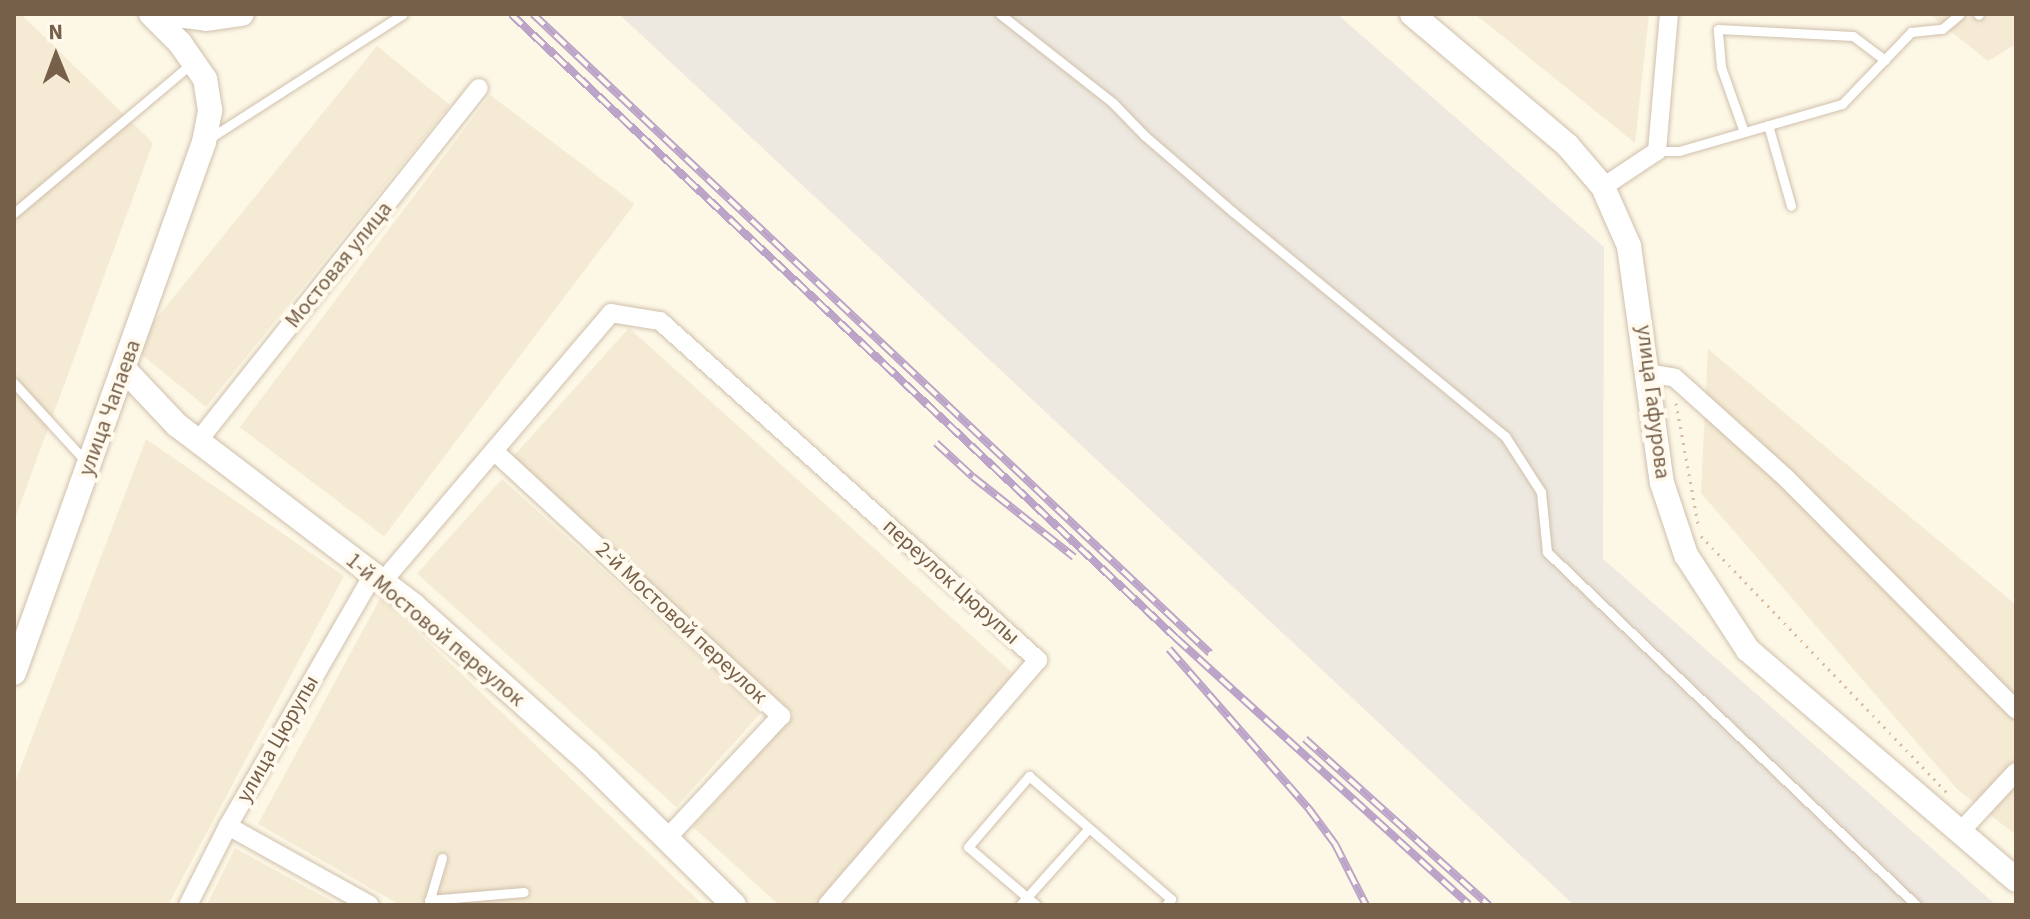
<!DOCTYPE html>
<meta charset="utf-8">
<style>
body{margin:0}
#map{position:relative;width:2030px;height:919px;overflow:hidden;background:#fdf7e6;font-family:"Source Sans 3",sans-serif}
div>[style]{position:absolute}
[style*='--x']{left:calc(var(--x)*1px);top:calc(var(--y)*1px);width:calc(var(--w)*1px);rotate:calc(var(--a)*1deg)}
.residential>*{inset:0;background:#f5ead4;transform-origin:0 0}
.industrial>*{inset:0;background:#ede8e0}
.path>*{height:3px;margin-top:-1.5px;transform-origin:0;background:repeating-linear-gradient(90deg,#d8bda0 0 2px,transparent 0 8px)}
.roads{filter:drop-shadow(0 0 2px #cfc0ac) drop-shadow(0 0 2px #cfc0ac)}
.lane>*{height:9px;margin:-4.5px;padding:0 4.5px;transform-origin:4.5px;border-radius:4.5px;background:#fff}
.street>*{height:18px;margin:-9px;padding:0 9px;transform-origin:9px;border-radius:9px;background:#fff}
.secondary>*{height:24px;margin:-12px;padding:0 12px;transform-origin:12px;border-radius:12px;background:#fff}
.rail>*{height:8px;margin-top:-4px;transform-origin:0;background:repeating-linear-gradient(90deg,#fffaed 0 15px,#bba4c7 0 30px);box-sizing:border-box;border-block:2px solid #bba4c7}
span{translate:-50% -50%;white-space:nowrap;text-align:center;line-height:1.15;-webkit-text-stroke:8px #fffaed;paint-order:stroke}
.street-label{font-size:22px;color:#77604a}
.frame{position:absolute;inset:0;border:16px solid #77604a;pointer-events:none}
.north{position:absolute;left:16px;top:16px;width:80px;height:80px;-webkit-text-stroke:6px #fffaed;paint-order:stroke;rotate:359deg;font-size:22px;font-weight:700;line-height:32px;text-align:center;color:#77604a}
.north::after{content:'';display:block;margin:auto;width:28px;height:36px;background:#77604a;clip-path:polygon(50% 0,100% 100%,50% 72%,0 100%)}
</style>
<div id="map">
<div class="residential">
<i style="clip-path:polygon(14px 14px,21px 14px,153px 143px,14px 521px)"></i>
<i style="clip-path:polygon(1475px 14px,1649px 14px,1635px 143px)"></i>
<i style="clip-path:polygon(1929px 14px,2016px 14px,2016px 44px,1988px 61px)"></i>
<i style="left:377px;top:46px;width:94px;height:388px;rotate:39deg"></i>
<i style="left:490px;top:95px;width:181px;height:416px;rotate:37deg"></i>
<i style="clip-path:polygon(629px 328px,1023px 682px,821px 905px,779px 905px,693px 827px,794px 714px,511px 459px)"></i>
<i style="clip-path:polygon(1708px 349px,2016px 605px,2016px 835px,1957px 789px,1701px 493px)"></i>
<i style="clip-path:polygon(146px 439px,344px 576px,168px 905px,14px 905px,14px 785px)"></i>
<i style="left:502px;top:479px;width:349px;height:127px;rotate:42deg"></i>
<i style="clip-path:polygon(381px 597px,703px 905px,400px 905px,258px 824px)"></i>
<i style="clip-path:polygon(235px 848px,339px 905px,207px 905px)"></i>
</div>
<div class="industrial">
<i style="clip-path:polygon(619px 14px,1337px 14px,1604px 247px,1603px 559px,1996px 905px,1574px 905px)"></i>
</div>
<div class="path">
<i style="--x:1676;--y:403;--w:128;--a:79.7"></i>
<i style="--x:1701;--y:536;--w:357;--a:46.2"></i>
</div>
<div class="roads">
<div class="lane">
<i style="--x:1000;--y:14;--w:144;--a:38.2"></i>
<i style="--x:1113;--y:103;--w:45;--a:45.9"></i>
<i style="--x:1144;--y:135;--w:118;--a:40.9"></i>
<i style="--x:1233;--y:212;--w:352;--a:39.5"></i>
<i style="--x:1505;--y:436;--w:67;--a:57.3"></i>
<i style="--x:1541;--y:492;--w:60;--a:84.3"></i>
<i style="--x:1547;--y:552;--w:511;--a:43.73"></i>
<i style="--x:1978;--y:14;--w:1;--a:45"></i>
<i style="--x:1768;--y:125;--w:84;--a:74.1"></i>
<i style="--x:1744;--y:132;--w:69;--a:-109.5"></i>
<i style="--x:1721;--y:67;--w:38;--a:-95"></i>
<i style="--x:1718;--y:29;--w:135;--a:3"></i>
<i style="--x:1853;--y:36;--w:40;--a:37"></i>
<i style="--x:210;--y:138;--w:229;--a:-32.7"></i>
<i style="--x:1657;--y:151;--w:22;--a:0"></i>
<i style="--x:1679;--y:151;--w:170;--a:-16.1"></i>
<i style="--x:1842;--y:104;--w:100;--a:-46.2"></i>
<i style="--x:1911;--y:32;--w:31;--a:-6"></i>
<i style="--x:1942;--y:29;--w:23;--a:-40"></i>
<i style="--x:14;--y:213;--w:233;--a:-40.1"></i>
<i style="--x:14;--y:383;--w:108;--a:47.6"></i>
<i style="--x:429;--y:900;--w:95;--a:-4.8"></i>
<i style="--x:429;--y:902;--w:46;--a:-73.5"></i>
<i style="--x:1020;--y:905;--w:103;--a:-48.1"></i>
<i style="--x:1036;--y:905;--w:89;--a:-139.5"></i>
<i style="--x:968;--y:847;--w:94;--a:-49.3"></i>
<i style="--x:1029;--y:776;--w:188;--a:40.9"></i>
<i style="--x:1171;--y:899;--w:8;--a:130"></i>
</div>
<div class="street">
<i style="--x:1603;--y:187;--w:65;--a:-33.7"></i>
<i style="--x:1657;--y:151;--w:138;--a:-85"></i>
<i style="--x:1648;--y:373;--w:27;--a:10"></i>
<i style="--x:1675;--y:378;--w:151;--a:42"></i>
<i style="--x:1787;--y:479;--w:325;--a:45.2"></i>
<i style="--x:198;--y:441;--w:451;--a:-51.5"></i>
<i style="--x:494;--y:451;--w:391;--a:42.7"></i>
<i style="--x:781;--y:716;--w:166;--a:133"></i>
<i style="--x:383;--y:581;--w:352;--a:-49.6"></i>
<i style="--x:611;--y:313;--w:50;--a:9.3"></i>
<i style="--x:660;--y:321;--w:508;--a:41.89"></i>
<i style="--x:1038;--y:660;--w:323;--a:130.7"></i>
<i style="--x:228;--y:826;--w:162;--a:29.1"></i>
<i style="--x:1960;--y:832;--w:82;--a:-47"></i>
<i style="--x:188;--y:905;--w:89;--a:-63.1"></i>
<i style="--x:228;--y:826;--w:290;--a:-60"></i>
</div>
<div class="secondary">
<i style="--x:168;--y:14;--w:38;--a:7"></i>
<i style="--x:206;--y:19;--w:36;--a:-8"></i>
<i style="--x:1412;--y:14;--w:204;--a:40.2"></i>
<i style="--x:1568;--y:146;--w:54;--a:49.5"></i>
<i style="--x:1603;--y:187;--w:64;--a:66.2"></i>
<i style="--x:1629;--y:246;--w:239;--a:82.1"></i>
<i style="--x:1662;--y:483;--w:76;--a:71.6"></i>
<i style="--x:1686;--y:555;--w:113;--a:56.9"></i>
<i style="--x:1748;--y:650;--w:353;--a:40.6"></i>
<i style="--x:124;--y:369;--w:77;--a:46.6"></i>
<i style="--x:177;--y:425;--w:297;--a:37.3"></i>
<i style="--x:413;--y:605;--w:234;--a:41.7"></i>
<i style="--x:588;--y:761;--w:205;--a:44.6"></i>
<i style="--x:14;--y:673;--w:564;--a:-70.31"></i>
<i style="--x:204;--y:142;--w:33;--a:-79"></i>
<i style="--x:210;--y:110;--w:31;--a:-99"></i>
<i style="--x:205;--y:79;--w:44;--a:-124.8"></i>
<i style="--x:180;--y:43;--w:41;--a:-135"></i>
</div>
</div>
<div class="rail">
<i style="--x:511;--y:14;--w:912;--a:43.18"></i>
<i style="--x:1176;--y:638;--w:396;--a:42.3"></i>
<i style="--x:533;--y:14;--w:931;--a:43.35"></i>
<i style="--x:936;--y:443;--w:50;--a:42.6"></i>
<i style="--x:973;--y:477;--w:129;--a:38.4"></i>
<i style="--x:1169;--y:649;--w:213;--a:48.8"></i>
<i style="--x:1309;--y:809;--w:44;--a:53.4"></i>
<i style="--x:1335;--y:844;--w:68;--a:63.1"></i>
<i style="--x:1305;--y:739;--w:248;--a:42.1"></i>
</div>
<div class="street-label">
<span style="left:339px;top:265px;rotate:-51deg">Мостовая улица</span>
<span style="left:1653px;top:402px;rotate:83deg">улица Гафурова</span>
<span style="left:110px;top:408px;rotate:-70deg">улица Чапаева</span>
<span style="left:951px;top:582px;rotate:42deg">переулок Цюрупы</span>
<span style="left:681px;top:623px;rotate:43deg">2-й Мостовой переулок</span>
<span style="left:435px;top:630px;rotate:40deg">1-й Мостовой переулок</span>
<span style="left:278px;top:739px;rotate:-60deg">улица Цюрупы</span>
</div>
<div class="frame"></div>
<div class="north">N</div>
</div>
